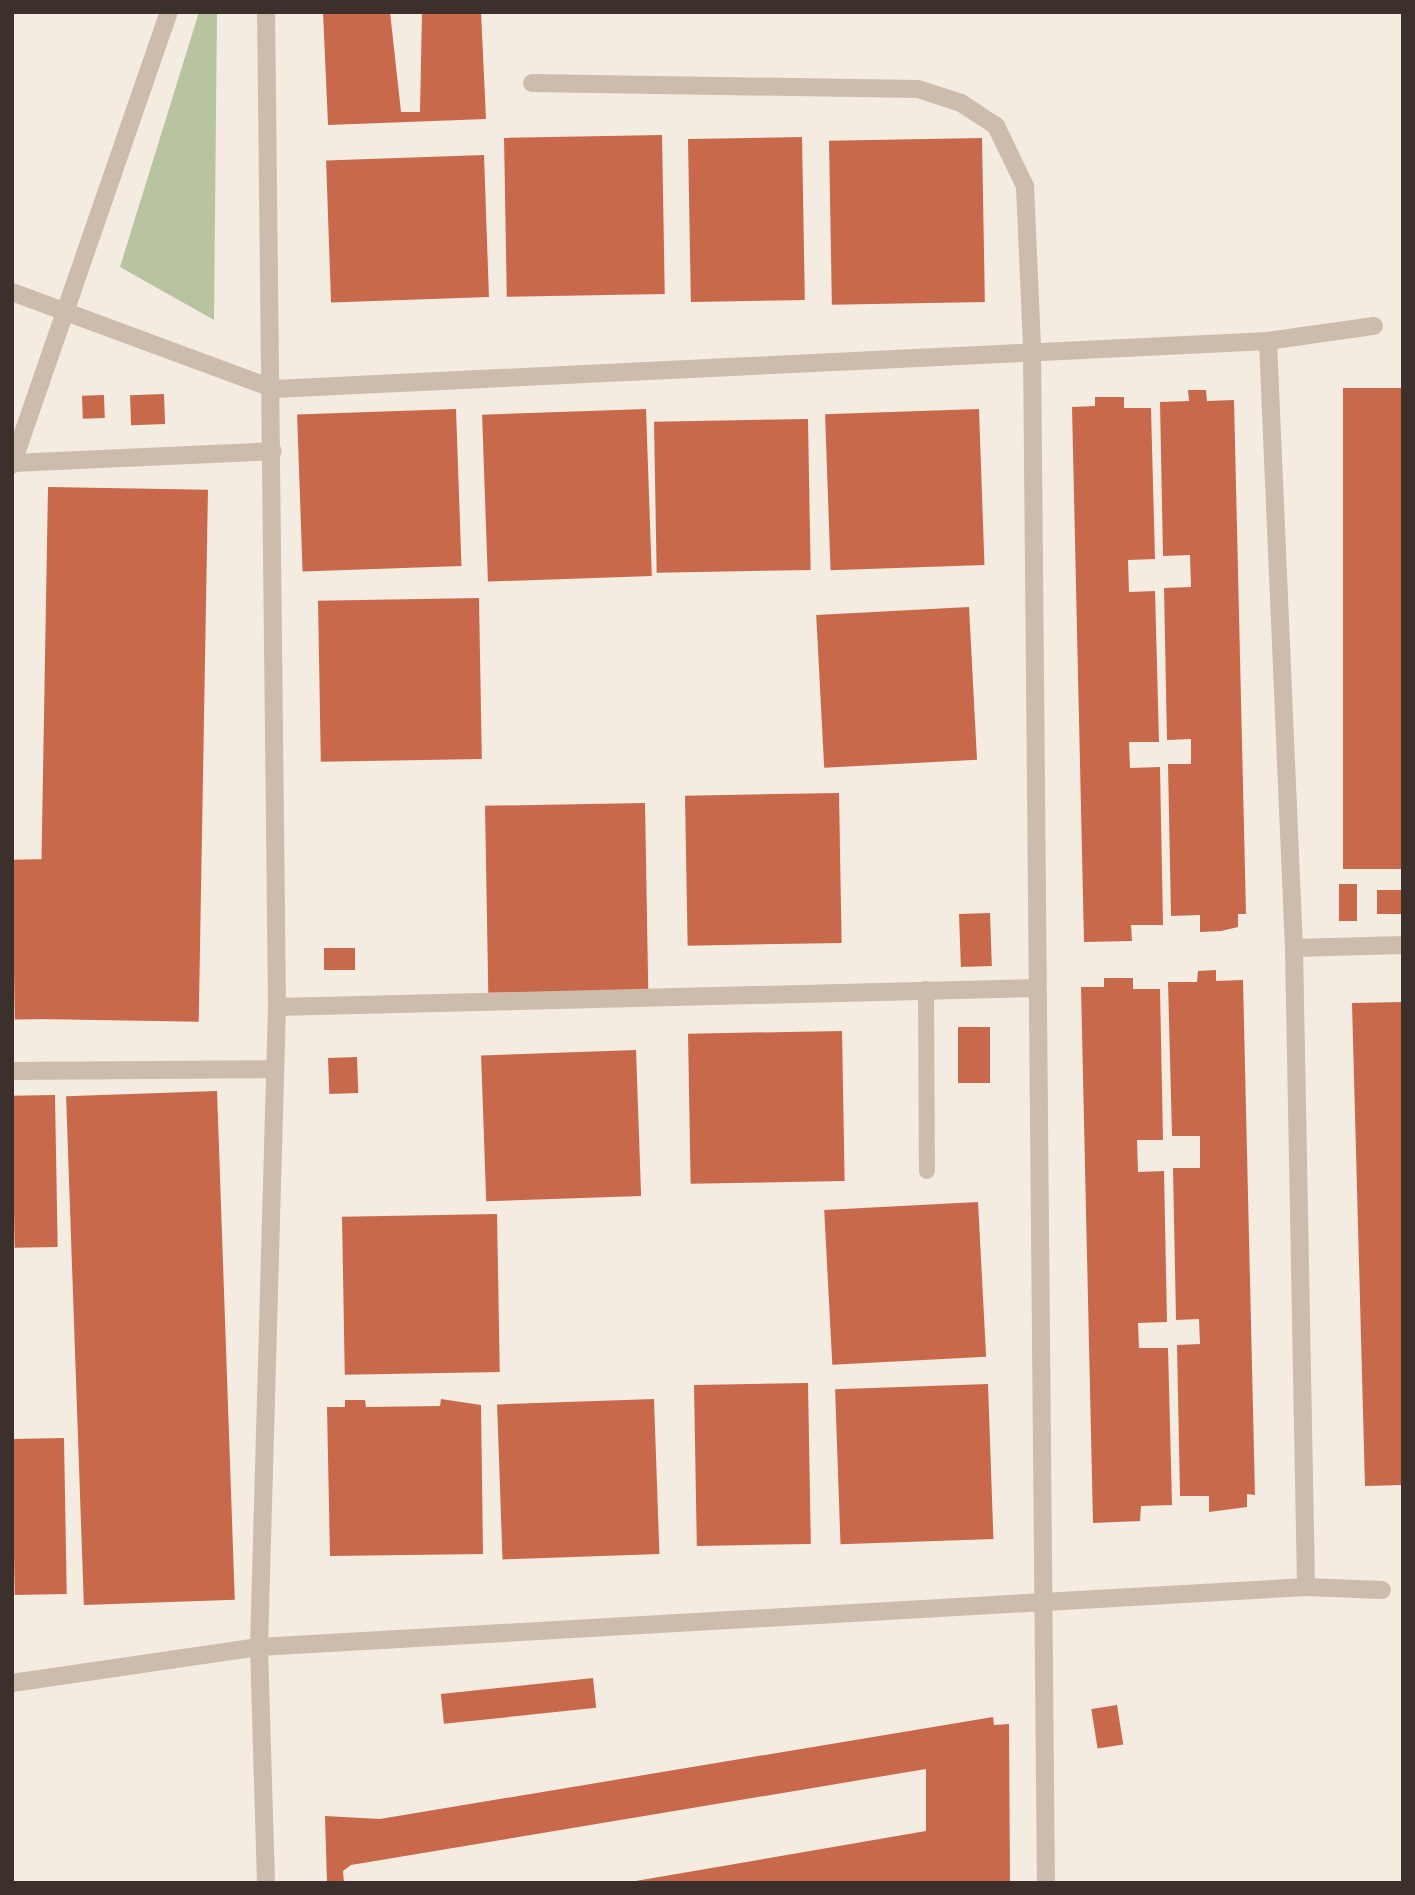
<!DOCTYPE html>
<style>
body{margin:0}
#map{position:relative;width:1415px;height:1895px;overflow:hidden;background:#f4ebe1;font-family:Barlow,sans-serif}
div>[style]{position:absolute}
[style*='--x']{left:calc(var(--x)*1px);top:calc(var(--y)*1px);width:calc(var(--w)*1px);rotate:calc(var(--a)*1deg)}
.green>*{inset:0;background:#b8c4a0}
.building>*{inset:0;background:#c8694b;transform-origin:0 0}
.lane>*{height:16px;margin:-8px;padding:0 8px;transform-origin:8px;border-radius:8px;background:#cdbbac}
.street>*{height:18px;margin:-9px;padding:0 9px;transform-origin:9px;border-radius:9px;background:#cdbbac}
span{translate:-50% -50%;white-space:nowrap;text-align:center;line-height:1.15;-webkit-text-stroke:7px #fbf5ee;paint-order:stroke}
.frame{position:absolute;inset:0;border:14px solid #3b302b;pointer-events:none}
</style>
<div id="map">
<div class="green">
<i style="clip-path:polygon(199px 12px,217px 12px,214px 320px,120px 267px)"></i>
</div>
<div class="building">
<i style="clip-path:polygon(323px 12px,390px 12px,401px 112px,420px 112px,422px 12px,481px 12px,486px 119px,328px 125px)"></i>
<i style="left:662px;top:135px;width:159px;height:158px;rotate:89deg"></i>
<i style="left:802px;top:137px;width:163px;height:114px;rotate:89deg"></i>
<i style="left:982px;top:138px;width:164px;height:153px;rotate:89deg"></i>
<i style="left:484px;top:155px;width:142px;height:158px;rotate:88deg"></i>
<i style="left:1343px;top:388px;width:60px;height:481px"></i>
<i style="clip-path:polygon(1188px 390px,1206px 390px,1207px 401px,1234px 400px,1246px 914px,1238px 914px,1238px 927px,1221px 931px,1200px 932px,1200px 915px,1171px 916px,1168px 764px,1191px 764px,1191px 739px,1167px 740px,1164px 588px,1191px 587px,1190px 555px,1163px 556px,1160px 402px,1189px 401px)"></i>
<i style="left:164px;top:394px;width:30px;height:34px;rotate:88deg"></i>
<i style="left:104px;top:395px;width:23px;height:22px;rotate:88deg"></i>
<i style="clip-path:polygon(1095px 397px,1124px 397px,1124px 408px,1151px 408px,1155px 559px,1128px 560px,1129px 592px,1155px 591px,1159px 742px,1129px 742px,1130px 768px,1160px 767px,1163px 925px,1131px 925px,1132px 941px,1084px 942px,1072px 407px,1095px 406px)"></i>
<i style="left:456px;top:409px;width:157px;height:159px;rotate:88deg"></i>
<i style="left:646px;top:409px;width:167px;height:164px;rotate:88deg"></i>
<i style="left:979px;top:409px;width:156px;height:154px;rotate:88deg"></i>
<i style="left:808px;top:419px;width:151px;height:154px;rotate:89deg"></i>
<i style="left:48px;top:487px;width:160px;height:532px;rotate:1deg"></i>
<i style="left:479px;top:598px;width:161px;height:161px;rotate:89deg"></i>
<i style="left:969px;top:607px;width:153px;height:153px;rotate:87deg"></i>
<i style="left:839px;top:793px;width:150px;height:154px;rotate:89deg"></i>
<i style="left:645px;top:803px;width:187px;height:160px;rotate:89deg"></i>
<i style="left:48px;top:859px;width:160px;height:36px;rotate:89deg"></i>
<i style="left:1339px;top:884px;width:18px;height:37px"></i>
<i style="left:1377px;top:890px;width:26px;height:24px"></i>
<i style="left:990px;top:913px;width:53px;height:31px;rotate:88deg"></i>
<i style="left:355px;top:948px;width:22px;height:31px;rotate:90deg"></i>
<i style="clip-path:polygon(1216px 970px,1216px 981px,1243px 980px,1255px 1495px,1247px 1494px,1247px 1507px,1209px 1512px,1209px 1496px,1180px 1496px,1177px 1345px,1200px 1344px,1199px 1319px,1176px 1320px,1173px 1168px,1200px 1168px,1200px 1136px,1172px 1136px,1168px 982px,1197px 982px,1198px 971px)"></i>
<i style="clip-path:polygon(1104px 978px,1133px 978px,1133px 989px,1160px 989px,1163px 1140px,1137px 1140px,1138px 1172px,1164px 1171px,1167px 1322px,1138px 1323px,1139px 1348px,1168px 1348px,1172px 1505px,1141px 1506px,1140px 1521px,1093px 1523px,1081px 987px,1104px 987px)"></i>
<i style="clip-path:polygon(1403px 1002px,1403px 1485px,1365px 1486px,1352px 1003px)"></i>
<i style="left:958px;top:1027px;width:32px;height:56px"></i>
<i style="left:842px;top:1031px;width:150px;height:154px;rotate:89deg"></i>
<i style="left:636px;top:1050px;width:146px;height:155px;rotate:88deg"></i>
<i style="left:357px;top:1057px;width:36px;height:29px;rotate:88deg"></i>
<i style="left:217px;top:1091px;width:509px;height:151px;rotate:88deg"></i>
<i style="left:55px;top:1095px;width:152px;height:43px;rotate:89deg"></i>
<i style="left:978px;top:1202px;width:155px;height:154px;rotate:87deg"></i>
<i style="left:497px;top:1214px;width:158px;height:155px;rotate:89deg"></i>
<i style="left:808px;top:1383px;width:161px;height:114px;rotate:89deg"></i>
<i style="left:988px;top:1384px;width:155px;height:153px;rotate:88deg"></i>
<i style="clip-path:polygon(441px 1399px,481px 1405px,483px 1554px,330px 1556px,327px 1407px,345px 1407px,345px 1400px,365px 1400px,366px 1407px,440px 1406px)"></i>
<i style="left:654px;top:1399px;width:155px;height:157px;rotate:88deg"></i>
<i style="left:64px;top:1438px;width:156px;height:52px;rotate:89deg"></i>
<i style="left:593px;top:1678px;width:30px;height:153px;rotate:84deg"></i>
<i style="left:1117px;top:1705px;width:40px;height:26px;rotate:81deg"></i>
<i style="clip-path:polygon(993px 1717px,994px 1725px,1009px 1724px,1010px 1883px,624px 1883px,926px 1831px,926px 1769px,351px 1865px,343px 1871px,344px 1883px,327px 1883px,325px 1816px,380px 1819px)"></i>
</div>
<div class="lane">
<i style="--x:926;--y:989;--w:182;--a:89.7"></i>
</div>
<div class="street">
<i style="--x:532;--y:83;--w:386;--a:0.9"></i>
<i style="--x:918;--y:89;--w:45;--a:18"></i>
<i style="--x:961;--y:103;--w:42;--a:33.3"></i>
<i style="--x:996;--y:126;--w:67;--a:64.2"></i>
<i style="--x:1025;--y:186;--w:161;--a:87.5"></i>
<i style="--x:1032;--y:347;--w:1536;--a:89.48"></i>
<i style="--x:12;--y:292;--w:279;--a:20.3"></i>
<i style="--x:274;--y:389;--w:995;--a:-2.76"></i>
<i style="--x:1268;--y:341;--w:107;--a:-8.1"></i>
<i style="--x:1268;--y:341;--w:608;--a:87.55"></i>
<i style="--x:1294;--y:948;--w:639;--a:88.92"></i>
<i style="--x:13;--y:463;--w:260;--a:-2.6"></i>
<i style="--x:12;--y:465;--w:479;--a:-70.9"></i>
<i style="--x:1294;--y:948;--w:109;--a:-1.6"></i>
<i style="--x:277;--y:1007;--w:759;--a:-1.43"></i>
<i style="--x:12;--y:1071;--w:263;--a:-0.4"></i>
<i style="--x:12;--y:1683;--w:250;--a:-8.3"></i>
<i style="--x:259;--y:1647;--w:1049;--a:-3.28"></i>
<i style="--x:1306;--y:1587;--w:76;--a:2.3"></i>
<i style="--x:266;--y:1883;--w:236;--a:-91.7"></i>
<i style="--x:259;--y:1647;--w:640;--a:-88.39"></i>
<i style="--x:277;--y:1007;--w:995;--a:-90.63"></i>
</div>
<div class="frame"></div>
</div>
